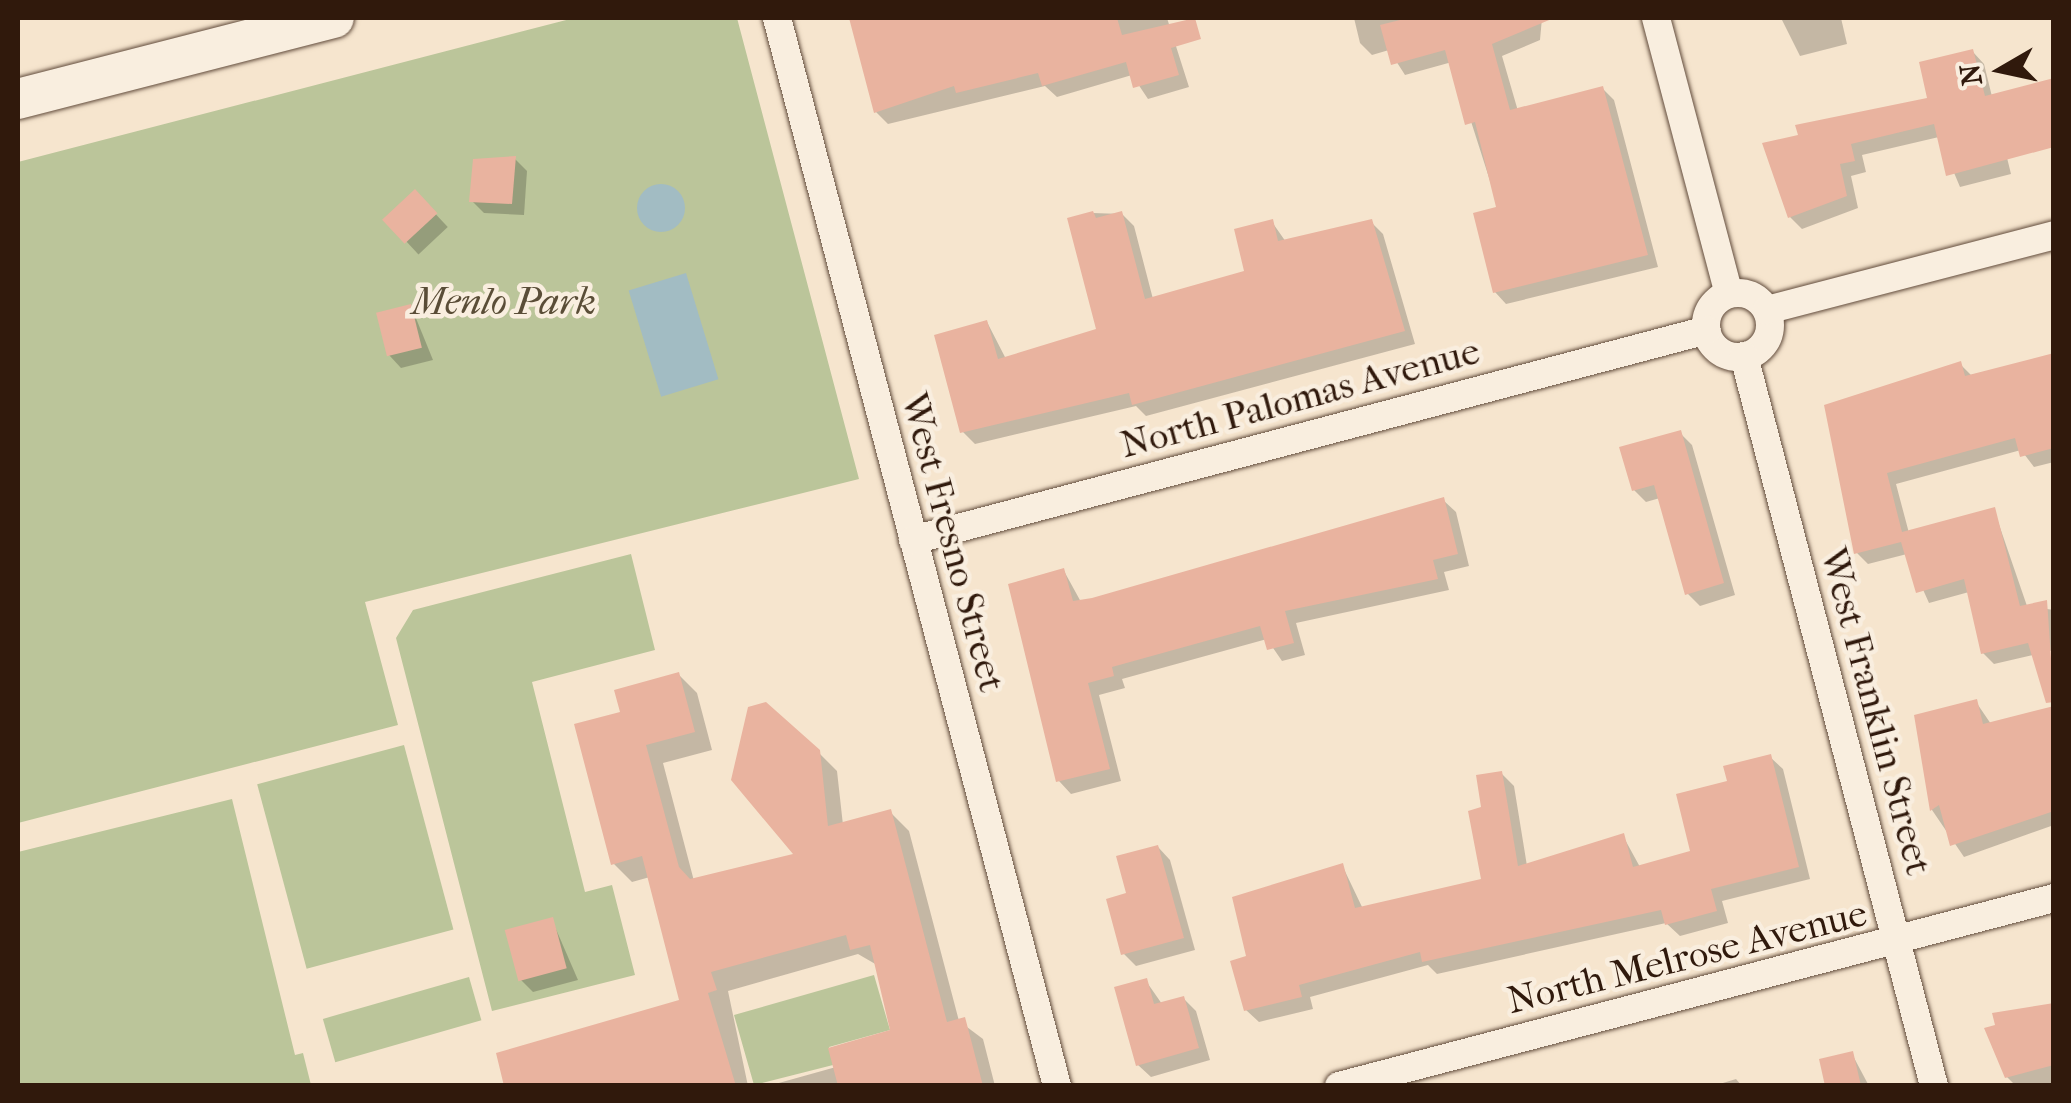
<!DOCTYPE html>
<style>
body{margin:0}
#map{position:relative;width:2071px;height:1103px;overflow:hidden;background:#f6e5ce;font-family:"IM FELL French Canon",serif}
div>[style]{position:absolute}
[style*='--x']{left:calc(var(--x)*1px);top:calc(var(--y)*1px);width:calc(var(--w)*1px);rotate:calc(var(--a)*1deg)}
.green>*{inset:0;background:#bbc59a;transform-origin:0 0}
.water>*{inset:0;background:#a2bcc3;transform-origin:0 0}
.round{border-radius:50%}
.shadow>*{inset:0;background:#0003;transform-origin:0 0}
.building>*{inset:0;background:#e9b39f;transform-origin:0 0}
.roads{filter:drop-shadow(0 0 2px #624c3c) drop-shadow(0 0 2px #624c3c)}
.street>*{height:28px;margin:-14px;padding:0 14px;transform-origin:14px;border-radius:14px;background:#f9eedf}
.street>.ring{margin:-14px;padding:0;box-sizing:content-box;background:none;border:28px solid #f9eedf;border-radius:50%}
.secondary>*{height:40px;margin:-20px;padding:0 20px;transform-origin:20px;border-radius:20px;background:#f9eedf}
span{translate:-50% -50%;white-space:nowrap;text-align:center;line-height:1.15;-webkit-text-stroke:9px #f9eedf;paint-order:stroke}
.park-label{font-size:38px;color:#5a4d37;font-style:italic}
.street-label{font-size:38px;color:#30190c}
.frame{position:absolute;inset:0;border:20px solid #30190c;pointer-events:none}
.north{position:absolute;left:1951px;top:20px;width:100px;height:100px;-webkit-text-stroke:8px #f9eedf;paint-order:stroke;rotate:261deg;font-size:28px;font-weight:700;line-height:40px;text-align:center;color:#30190c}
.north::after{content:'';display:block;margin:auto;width:35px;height:45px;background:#30190c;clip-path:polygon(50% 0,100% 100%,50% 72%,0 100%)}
</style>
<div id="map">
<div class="green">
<i style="clip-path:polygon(574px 18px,737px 18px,859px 479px,365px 602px,398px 725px,18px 823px,18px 162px)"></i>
<i style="clip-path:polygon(631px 554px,655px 650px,532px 682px,585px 892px,612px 885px,635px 975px,492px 1011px,396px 638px,413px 610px)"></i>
<i style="left:404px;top:745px;width:191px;height:152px;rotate:75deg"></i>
<i style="clip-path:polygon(232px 799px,295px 1055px,303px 1053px,311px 1085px,18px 1085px,18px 852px)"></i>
<i style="clip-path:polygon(874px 975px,890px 1030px,829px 1047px,833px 1065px,754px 1085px,734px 1015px)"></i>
<i style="left:469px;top:977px;width:45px;height:152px;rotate:74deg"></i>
</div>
<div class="water">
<i class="round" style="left:637px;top:184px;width:48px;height:48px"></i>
<i style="left:686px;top:273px;width:111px;height:60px;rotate:73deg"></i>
</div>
<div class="shadow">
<i style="clip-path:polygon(852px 18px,1167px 18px,1189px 87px,1148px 99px,1132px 75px,1057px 97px,1045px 86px,888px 124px,876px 112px)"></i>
<i style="clip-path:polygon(1354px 18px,1542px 18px,1540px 40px,1502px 56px,1518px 111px,1602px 88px,1614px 100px,1658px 267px,1506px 304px,1495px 292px,1499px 209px,1452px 62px,1405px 75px,1389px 50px,1372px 55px,1360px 43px)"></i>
<i style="clip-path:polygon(1781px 18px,1841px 18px,1847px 44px,1800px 56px)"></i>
<i style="clip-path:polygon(1973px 52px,1984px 64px,2011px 174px,1960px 187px,1939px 137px,1862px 155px,1866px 172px,1851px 176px,1858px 208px,1802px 229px,1790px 217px,1765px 145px,1930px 100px)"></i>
<i style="clip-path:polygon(515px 159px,527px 171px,524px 215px,484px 213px,472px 201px)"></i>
<i style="left:415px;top:192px;width:48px;height:40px;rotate:47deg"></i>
<i style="clip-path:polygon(1093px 213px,1122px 214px,1134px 226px,1153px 299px,1247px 273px,1272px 222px,1286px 242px,1371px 222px,1383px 234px,1415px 344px,1146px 416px,1136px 406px,975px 444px,963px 432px,987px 322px,1006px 359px,1099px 331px)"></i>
<i style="clip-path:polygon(411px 306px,433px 360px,401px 368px,389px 355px)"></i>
<i style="clip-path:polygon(2054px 355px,2054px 462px,2034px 467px,2021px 450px,1896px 484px,1909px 533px,1994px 510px,2027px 606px,2054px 610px,2054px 650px,1994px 664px,1983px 653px,1969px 592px,1929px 603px,1907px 554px,1868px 564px,1857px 553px,1827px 407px,1960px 364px,1971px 375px)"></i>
<i style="clip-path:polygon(1680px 433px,1692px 445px,1735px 595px,1700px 606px,1687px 593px,1660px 498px,1646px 502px,1634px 490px)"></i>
<i style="clip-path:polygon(1443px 500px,1456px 512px,1469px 566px,1444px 572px,1449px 590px,1296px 623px,1305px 655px,1282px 661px,1267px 639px,1122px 679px,1125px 688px,1099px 695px,1121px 781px,1071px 794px,1059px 781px,1064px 571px,1081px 602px)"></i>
<i style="clip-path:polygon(679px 675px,697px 693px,712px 750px,663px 763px,694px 881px,797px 856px,818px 752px,837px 771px,843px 825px,890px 812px,909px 831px,959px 1021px,983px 1039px,995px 1086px,768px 1086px,836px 1067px,893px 1032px,877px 965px,858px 954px,728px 991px,748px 1086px,509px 1086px,682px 1002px,650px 877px,632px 882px,613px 863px,623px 714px)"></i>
<i style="clip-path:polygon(1976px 702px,1991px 724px,2054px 708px,2054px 825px,1964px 857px,1932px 810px,1916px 717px)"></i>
<i style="clip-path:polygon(1770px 757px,1783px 769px,1810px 879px,1722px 901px,1728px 923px,1680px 936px,1666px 923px,1437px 974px,1428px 965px,1310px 997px,1313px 1009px,1259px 1022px,1246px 1010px,1249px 957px,1342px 865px,1363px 909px,1484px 881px,1483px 808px,1501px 773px,1514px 786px,1527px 866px,1623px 836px,1640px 867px,1693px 853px,1730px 783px)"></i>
<i style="clip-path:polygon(1158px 847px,1170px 860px,1195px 950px,1136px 966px,1124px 954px,1129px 895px)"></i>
<i style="clip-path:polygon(552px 920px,578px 980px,533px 992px,521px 980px)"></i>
<i style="clip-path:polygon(1146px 981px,1162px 1004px,1183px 998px,1196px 1011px,1210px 1060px,1151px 1077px,1138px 1065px)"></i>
<i style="clip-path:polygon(2054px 1007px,2054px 1086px,2016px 1086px,2007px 1077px)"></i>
<i style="clip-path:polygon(1852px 1054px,1869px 1086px,1827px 1086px)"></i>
<i style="clip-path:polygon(1736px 1079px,1742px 1086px,1713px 1086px)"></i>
</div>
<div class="building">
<i style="clip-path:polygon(849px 18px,1117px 18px,1122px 35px,1195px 18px,1201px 39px,1171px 48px,1179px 75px,1133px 88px,1126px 62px,1042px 86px,1038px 73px,956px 93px,954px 86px,874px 113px)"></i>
<i style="clip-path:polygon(1408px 18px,1554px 18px,1492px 44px,1510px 110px,1603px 86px,1648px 255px,1493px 293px,1473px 213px,1496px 207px,1475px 122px,1465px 125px,1445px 50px,1391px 65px,1380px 25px)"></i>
<i style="clip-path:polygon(1973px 49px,1985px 96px,2054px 78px,2054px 147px,1946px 176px,1934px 124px,1851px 144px,1855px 161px,1840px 164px,1847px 196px,1788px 218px,1762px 143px,1798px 135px,1795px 125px,1927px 98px,1919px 62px)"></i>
<i style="clip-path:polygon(516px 156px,512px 204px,469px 202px,473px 159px)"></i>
<i style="left:415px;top:189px;width:33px;height:45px;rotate:47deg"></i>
<i style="clip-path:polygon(1093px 211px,1096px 218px,1122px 211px,1145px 299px,1244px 271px,1234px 229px,1273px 219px,1278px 241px,1372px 219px,1405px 331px,1132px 405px,1129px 393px,960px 433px,934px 335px,987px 320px,998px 359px,1096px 329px,1067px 218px)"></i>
<i style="left:411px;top:304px;width:45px;height:36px;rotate:76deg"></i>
<i style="clip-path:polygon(2054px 353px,2054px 448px,2020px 457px,2015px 438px,1887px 473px,1902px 532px,1995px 507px,2020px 606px,2047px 600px,2054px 702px,2046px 703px,2028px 643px,1981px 654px,1964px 579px,1916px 593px,1901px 542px,1854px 554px,1824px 405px,1961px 361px,1965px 376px)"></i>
<i style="clip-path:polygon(1681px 430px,1724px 583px,1685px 595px,1654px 485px,1632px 491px,1619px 447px)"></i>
<i style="clip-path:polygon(1444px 497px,1458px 554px,1433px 560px,1438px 579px,1285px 611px,1294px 643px,1267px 650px,1260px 626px,1112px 667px,1114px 676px,1088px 683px,1110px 769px,1056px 782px,1008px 584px,1064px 568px,1073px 601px,1092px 598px)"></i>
<i style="clip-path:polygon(679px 672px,695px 732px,646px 745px,679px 867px,690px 879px,793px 854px,731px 780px,748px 707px,766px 702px,820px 750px,828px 826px,891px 809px,947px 1022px,965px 1017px,983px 1086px,838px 1086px,828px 1048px,890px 1030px,870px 945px,850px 950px,846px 935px,711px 972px,717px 990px,708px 993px,736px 1086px,504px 1086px,496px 1053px,679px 1000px,642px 856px,611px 865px,574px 724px,620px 712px,614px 690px)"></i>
<i style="clip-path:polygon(1977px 699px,1983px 724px,2054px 706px,2054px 811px,1950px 846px,1939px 805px,1930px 811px,1914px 715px)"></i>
<i style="clip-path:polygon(1771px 754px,1799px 867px,1711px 889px,1717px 911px,1665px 925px,1661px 910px,1422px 962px,1420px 952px,1299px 985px,1302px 997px,1244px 1011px,1230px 961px,1246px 956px,1232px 897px,1343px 863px,1355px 908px,1481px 879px,1468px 811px,1481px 807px,1476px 775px,1502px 771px,1518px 866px,1624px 833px,1633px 867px,1690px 851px,1676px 794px,1727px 781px,1723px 766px)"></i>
<i style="clip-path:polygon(1158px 845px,1184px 938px,1121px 955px,1106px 899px,1126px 893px,1116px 856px)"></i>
<i style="left:553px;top:917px;width:53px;height:50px;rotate:75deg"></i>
<i style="clip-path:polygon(1147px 978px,1154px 1004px,1184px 996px,1199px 1048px,1136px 1066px,1114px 987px)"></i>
<i style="clip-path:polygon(2054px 1003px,2054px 1065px,2005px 1078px,1984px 1028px,1995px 1025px,1992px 1013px)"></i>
<i style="clip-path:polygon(1853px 1051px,1861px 1086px,1825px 1086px,1819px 1059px)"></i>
</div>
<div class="roads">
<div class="street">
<i style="--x:777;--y:18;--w:1104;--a:75.31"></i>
<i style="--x:1656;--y:18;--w:285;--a:75.2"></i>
<i class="ring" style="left:1706px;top:293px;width:36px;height:36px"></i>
<i style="--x:1767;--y:310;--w:297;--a:-14.6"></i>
<i style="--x:1744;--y:356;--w:754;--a:75.41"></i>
<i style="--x:913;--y:540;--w:821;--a:-14.81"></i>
<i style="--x:1339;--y:1086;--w:739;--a:-14.73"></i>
</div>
<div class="secondary">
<i style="--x:18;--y:99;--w:326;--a:-14.4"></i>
</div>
</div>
<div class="park-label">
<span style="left:504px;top:302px">Menlo Park</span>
</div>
<div class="street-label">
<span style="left:1300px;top:398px;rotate:-15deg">North Palomas Avenue</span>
<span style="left:953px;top:542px;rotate:75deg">West Fresno Street</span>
<span style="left:1876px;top:711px;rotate:75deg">West Franklin Street</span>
<span style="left:1687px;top:957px;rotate:-14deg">North Melrose Avenue</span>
</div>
<div class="frame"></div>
<div class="north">N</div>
</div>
